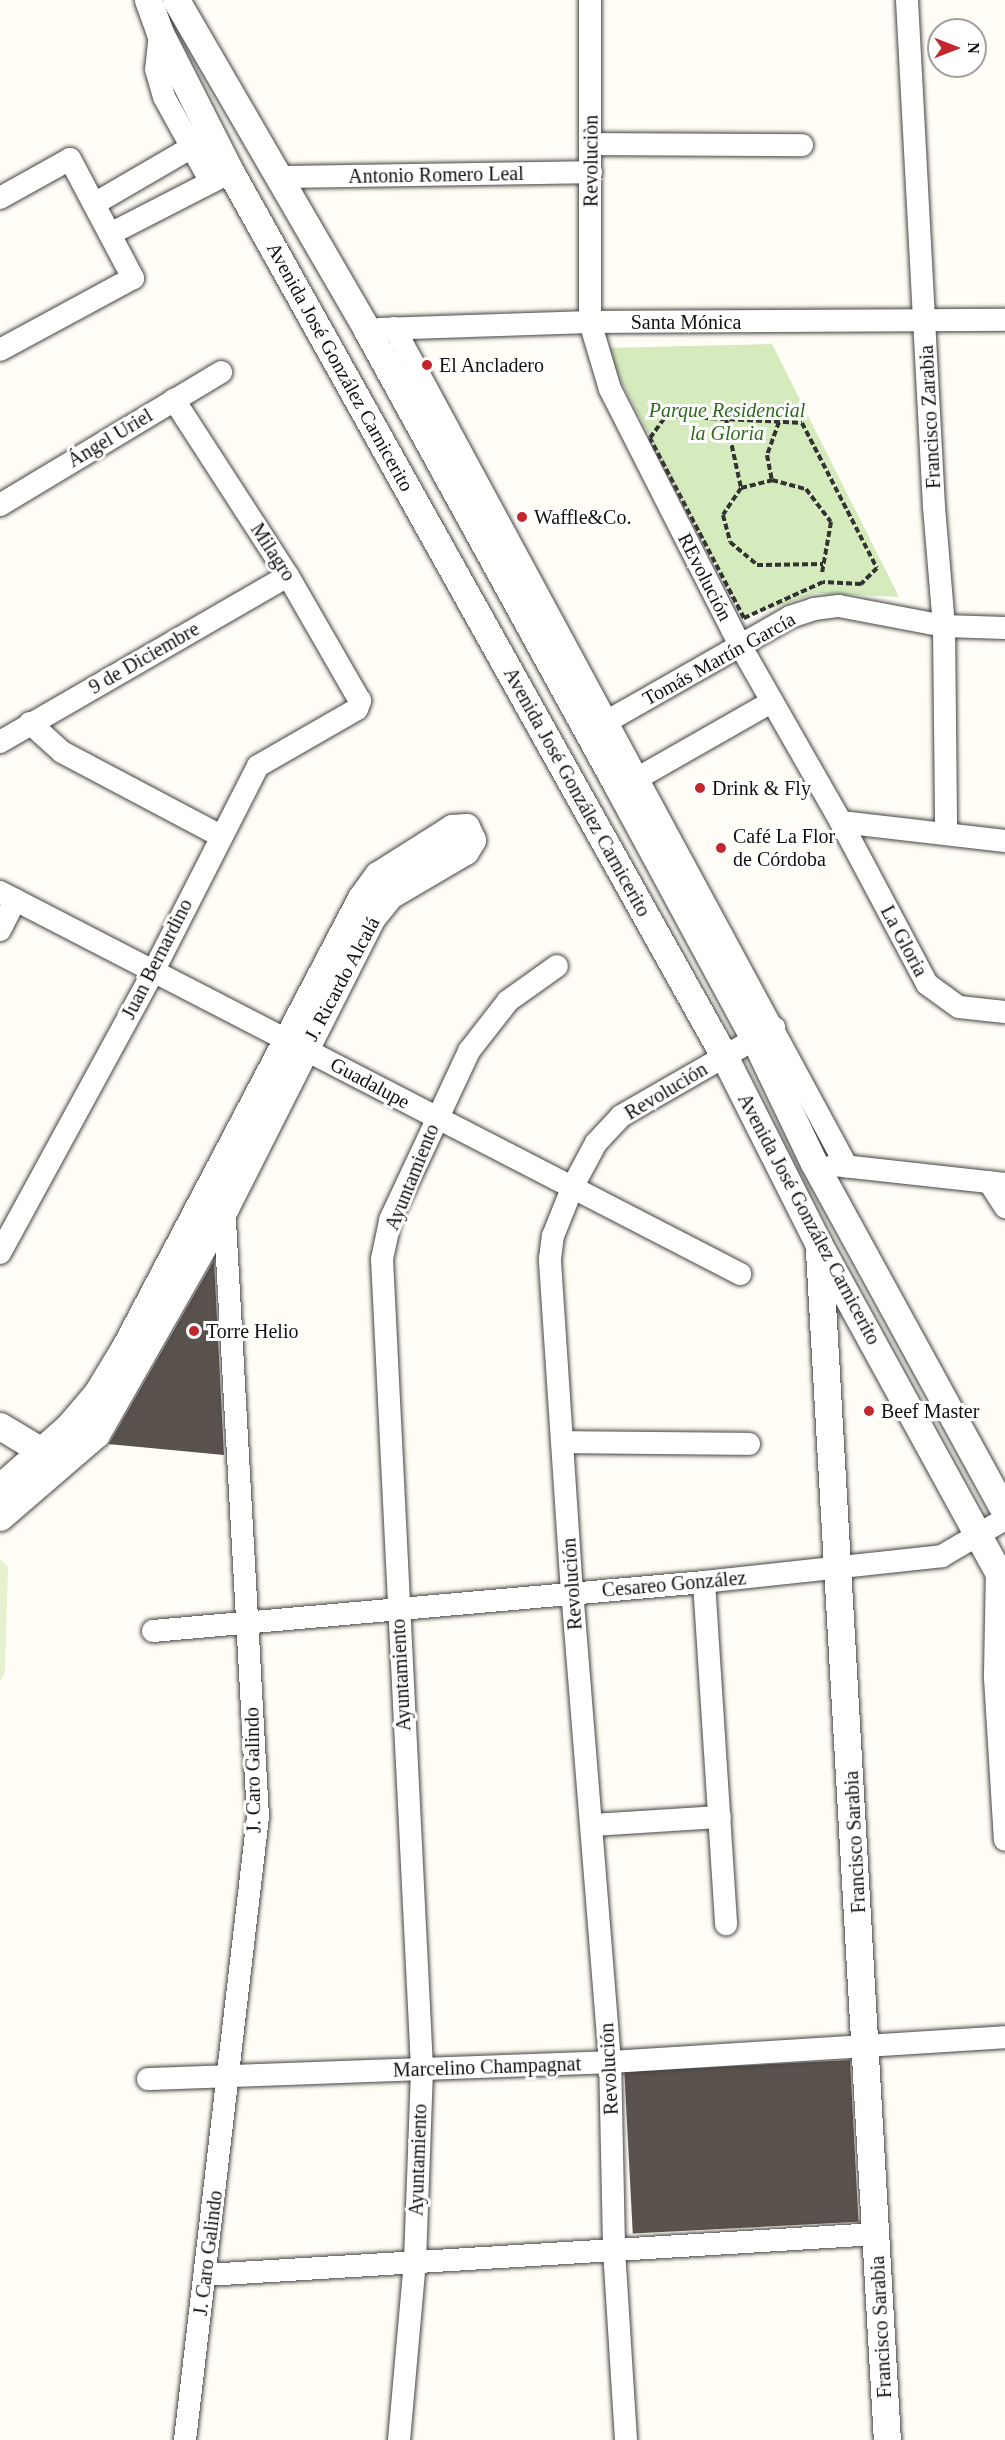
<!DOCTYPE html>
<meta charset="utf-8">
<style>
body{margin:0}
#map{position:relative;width:1005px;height:2440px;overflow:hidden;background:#fffdf5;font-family:"Times New Roman",serif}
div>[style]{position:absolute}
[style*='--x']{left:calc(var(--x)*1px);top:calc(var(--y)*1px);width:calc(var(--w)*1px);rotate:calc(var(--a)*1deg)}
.green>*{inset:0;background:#d5ebbd}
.pitch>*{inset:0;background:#e6f2cf}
.building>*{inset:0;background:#5a524d;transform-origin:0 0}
.path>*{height:4px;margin-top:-2px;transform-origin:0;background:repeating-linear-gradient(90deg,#333 0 6px,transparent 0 9px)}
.roads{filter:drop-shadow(0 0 2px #444) drop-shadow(0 0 2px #444)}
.minor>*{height:22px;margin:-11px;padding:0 11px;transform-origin:11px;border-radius:11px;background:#fff}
.tertiary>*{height:27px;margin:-13.5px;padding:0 13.5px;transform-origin:13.5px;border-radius:13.5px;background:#fff}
.dots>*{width:16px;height:16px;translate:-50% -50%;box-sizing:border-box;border:3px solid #fff;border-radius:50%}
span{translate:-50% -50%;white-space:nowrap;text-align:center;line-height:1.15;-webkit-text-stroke:6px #fff;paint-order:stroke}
.street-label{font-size:20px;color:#111}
.poi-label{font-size:20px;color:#111}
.left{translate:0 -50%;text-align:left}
.park-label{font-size:20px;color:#2f6b1f;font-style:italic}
.north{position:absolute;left:927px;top:18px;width:60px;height:60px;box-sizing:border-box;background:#fff;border:2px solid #a0a0a0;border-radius:50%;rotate:90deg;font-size:16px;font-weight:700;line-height:24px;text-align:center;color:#111}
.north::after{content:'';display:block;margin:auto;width:21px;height:27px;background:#c4262e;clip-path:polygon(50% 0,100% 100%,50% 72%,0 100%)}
</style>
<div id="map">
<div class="green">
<i style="clip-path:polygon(772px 344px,899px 597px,816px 593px,744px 618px,604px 348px)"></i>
</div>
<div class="pitch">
<i style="clip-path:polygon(0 1559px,8px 1566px,5px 1672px,0 1681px)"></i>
</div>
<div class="building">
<i style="clip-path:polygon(214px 1260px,224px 1455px,108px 1444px,110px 1442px)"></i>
<i style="left:850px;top:2060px;width:162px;height:226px;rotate:87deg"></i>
</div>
<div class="path">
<i style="--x:666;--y:416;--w:136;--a:2.9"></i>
<i style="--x:802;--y:423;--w:163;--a:62.7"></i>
<i style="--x:877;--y:568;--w:23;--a:135"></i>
<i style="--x:861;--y:584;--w:38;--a:-177"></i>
<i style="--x:823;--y:582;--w:87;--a:155.5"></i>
<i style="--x:744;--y:618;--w:203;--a:-117.6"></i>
<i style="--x:650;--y:438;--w:27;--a:-54"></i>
<i style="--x:726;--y:419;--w:71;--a:77.7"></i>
<i style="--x:741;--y:488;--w:32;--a:-14"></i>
<i style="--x:779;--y:422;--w:35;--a:110"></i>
<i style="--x:767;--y:455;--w:25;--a:79"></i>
<i style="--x:772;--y:480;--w:35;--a:15"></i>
<i style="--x:806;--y:489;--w:41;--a:52.9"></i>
<i style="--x:831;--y:522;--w:52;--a:100"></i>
<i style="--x:741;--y:488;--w:32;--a:124"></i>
<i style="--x:723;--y:515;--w:28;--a:75"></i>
<i style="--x:730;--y:542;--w:35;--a:40"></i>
<i style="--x:757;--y:565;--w:66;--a:-0.9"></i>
</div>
<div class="roads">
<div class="minor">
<i style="--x:590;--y:0;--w:322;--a:90"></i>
<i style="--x:590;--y:322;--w:70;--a:73.4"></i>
<i style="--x:610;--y:389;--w:287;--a:63.1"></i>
<i style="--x:740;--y:645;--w:204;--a:60.3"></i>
<i style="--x:841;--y:822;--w:183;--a:62"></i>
<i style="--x:927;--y:984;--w:39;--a:36"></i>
<i style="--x:959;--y:1007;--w:46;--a:6.2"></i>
<i style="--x:907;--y:0;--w:508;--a:86.95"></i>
<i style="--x:934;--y:507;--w:119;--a:85.2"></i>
<i style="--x:944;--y:626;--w:207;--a:89.4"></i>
<i style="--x:160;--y:33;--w:36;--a:96"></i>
<i style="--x:156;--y:69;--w:29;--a:74"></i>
<i style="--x:164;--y:97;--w:97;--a:61.1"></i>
<i style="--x:591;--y:144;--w:211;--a:0.3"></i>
<i style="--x:281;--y:177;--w:310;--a:-0.9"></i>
<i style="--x:0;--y:198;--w:80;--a:-29.1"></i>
<i style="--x:70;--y:159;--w:135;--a:62.1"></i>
<i style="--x:133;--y:278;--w:151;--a:151.6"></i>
<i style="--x:94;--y:204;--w:113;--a:-30.2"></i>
<i style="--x:192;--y:147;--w:12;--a:-76"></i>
<i style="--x:110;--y:234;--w:127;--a:-27.2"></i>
<i style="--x:394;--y:328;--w:953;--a:61.63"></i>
<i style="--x:380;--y:329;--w:210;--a:-1.9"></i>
<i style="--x:590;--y:322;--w:415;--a:-0.3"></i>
<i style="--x:0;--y:505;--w:258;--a:-31"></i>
<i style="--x:591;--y:720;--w:15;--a:8"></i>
<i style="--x:606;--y:722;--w:212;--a:-29.7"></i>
<i style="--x:790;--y:617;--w:25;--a:-18"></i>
<i style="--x:814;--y:609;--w:25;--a:-7"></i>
<i style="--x:839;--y:606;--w:107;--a:10.8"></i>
<i style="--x:944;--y:626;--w:61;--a:1.9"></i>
<i style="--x:30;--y:723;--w:43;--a:42.2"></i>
<i style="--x:62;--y:752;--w:178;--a:27.9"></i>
<i style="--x:0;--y:742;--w:332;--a:-30"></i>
<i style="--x:638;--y:778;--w:153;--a:-29.7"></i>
<i style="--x:841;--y:822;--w:165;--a:6.6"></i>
<i style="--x:0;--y:892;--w:833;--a:27.3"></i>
<i style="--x:0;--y:930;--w:34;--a:-63"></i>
<i style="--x:834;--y:1165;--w:172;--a:6.3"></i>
<i style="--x:989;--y:1182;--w:30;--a:57"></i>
<i style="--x:0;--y:1253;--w:320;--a:-61.4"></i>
<i style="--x:153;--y:972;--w:231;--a:-63"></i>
<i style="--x:258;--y:766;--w:114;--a:-29.9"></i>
<i style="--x:357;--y:709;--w:9;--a:-69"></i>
<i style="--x:360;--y:701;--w:144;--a:-119.9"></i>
<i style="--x:288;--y:576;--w:210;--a:-122.9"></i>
<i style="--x:562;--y:1442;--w:187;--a:0.6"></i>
<i style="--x:997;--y:1569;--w:109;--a:91.1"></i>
<i style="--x:995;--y:1678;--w:162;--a:86.5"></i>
<i style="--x:704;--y:1582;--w:343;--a:86.3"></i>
<i style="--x:153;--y:1631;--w:553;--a:-5.08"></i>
<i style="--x:704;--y:1582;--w:239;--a:-6.2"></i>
<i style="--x:942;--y:1556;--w:73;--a:-30.4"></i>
<i style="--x:592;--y:1825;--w:128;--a:-3.6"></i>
<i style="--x:148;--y:2079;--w:462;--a:-2.1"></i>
<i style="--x:610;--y:2062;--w:396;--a:-3.6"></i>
<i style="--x:206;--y:2275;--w:671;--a:-3.5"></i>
<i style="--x:185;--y:2440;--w:627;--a:-83.32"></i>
<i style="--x:258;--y:1817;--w:614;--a:-93.17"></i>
<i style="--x:399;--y:2440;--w:180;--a:-84.9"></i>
<i style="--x:415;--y:2261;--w:193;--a:-87.9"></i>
<i style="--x:422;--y:2068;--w:810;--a:-92.83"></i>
<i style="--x:382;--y:1259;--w:40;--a:-78"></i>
<i style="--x:390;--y:1220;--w:187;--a:-64.9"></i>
<i style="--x:469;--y:1051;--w:63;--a:-52"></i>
<i style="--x:508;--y:1001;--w:60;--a:-35.5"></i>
<i style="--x:626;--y:2440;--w:193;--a:-93.6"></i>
<i style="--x:614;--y:2247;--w:185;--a:-91.2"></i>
<i style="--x:610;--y:2062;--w:471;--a:-94.6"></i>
<i style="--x:572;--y:1593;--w:335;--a:-93.8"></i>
<i style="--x:550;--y:1259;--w:23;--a:-83"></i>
<i style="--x:553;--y:1236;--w:54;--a:-68.2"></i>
<i style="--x:573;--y:1186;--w:49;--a:-61.9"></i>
<i style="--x:596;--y:1143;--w:37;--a:-47"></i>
<i style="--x:621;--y:1116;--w:177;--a:-29.9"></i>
</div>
<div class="tertiary">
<i style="--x:148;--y:0;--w:35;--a:70"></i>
<i style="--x:160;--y:33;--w:157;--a:63.1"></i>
<i style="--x:231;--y:173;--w:1011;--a:60.82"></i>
<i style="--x:724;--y:1056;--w:209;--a:63.3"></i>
<i style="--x:818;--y:1243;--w:389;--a:61.3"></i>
<i style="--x:176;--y:0;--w:381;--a:59.9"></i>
<i style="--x:367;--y:330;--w:521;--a:61.22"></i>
<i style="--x:618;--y:787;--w:288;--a:61.6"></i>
<i style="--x:755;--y:1040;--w:136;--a:64.4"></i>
<i style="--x:814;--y:1163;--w:398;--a:61.3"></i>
<i style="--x:819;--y:1251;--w:1191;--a:86.73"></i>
<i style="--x:0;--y:1426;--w:68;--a:31.1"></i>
<i style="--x:0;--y:1487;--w:92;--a:-41.5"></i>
<i style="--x:69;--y:1426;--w:43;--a:-49.7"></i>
<i style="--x:97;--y:1393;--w:54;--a:-58.7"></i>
<i style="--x:125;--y:1347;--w:507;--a:-62.27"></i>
<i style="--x:361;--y:898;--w:29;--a:-54"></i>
<i style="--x:378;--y:875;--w:88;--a:-32.4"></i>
<i style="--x:452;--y:828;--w:14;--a:-4"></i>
<i style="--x:466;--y:827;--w:14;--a:65"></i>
<i style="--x:472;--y:840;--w:13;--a:122"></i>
<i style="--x:465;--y:851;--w:87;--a:149.6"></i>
<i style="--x:390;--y:895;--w:28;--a:129"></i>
<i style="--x:372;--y:917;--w:326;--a:116.8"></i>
<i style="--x:225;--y:1208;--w:260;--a:119.7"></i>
<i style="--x:96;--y:1434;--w:127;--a:139.2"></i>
</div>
</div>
<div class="dots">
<i style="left:427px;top:365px;background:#c4262e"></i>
<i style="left:522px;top:517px;background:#c4262e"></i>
<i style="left:700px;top:788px;background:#c4262e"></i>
<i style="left:721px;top:848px;background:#c4262e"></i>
<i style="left:194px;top:1331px;background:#c4262e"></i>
<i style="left:869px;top:1411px;background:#c4262e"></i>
</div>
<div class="street-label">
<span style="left:591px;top:161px;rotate:-90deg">Revoluciòn</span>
<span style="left:436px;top:175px;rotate:-1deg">Antonio Romero Leal</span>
<span style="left:686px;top:322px">Santa Mónica</span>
<span style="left:340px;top:367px;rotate:61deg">Avenida José González Carnicerito</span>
<span style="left:930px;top:417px;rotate:-93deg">Francisco Zarabia</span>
<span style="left:110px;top:438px;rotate:-31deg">Ángel Uriel</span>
<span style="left:273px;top:552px;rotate:57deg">Milagro</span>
<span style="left:705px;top:577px;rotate:63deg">REvolución</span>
<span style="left:144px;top:658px;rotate:-30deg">9 de Diciembre</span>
<span style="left:719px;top:659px;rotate:-29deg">Tomás Martín García</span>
<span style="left:577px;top:792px;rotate:61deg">Avenida José González Carnicerito</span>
<span style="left:904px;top:941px;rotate:62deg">La Gloria</span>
<span style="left:157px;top:959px;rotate:-63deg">Juan Bernardino</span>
<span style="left:342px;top:979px;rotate:-62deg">J. Ricardo Alcalá</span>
<span style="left:370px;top:1083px;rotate:28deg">Guadalupe</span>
<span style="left:666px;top:1091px;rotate:-31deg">Revolución</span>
<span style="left:412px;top:1177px;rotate:-68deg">Ayuntamiento</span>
<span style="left:809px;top:1219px;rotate:62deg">Avenida José González Carnicerito</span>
<span style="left:572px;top:1584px;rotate:-94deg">Revolución</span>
<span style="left:674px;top:1584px;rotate:-5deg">Cesareo González</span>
<span style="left:401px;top:1675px;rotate:-93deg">Ayuntamiento</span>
<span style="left:253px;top:1770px;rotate:-91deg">J. Caro Galindo</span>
<span style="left:855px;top:1842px;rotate:-93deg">Francisco Sarabia</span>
<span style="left:487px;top:2067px;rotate:-2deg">Marcelino Champagnat</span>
<span style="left:609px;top:2069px;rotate:-93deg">Revolución</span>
<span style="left:418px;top:2160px;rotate:-88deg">Ayuntamiento</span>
<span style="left:208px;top:2253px;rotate:-83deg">J. Caro Galindo</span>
<span style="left:881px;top:2327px;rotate:-93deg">Francisco Sarabia</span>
</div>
<div class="poi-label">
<span class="left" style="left:439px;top:365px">El Ancladero</span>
<span class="left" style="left:534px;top:517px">Waffle&amp;Co.</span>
<span class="left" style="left:712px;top:788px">Drink &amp; Fly</span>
<span class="left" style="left:733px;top:848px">Café La Flor<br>de Córdoba</span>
<span class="left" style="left:206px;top:1331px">Torre Helio</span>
<span class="left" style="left:881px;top:1411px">Beef Master</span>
</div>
<div class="park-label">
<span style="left:727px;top:422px">Parque Residencial<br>la Gloria</span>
</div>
<div class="north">N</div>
</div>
